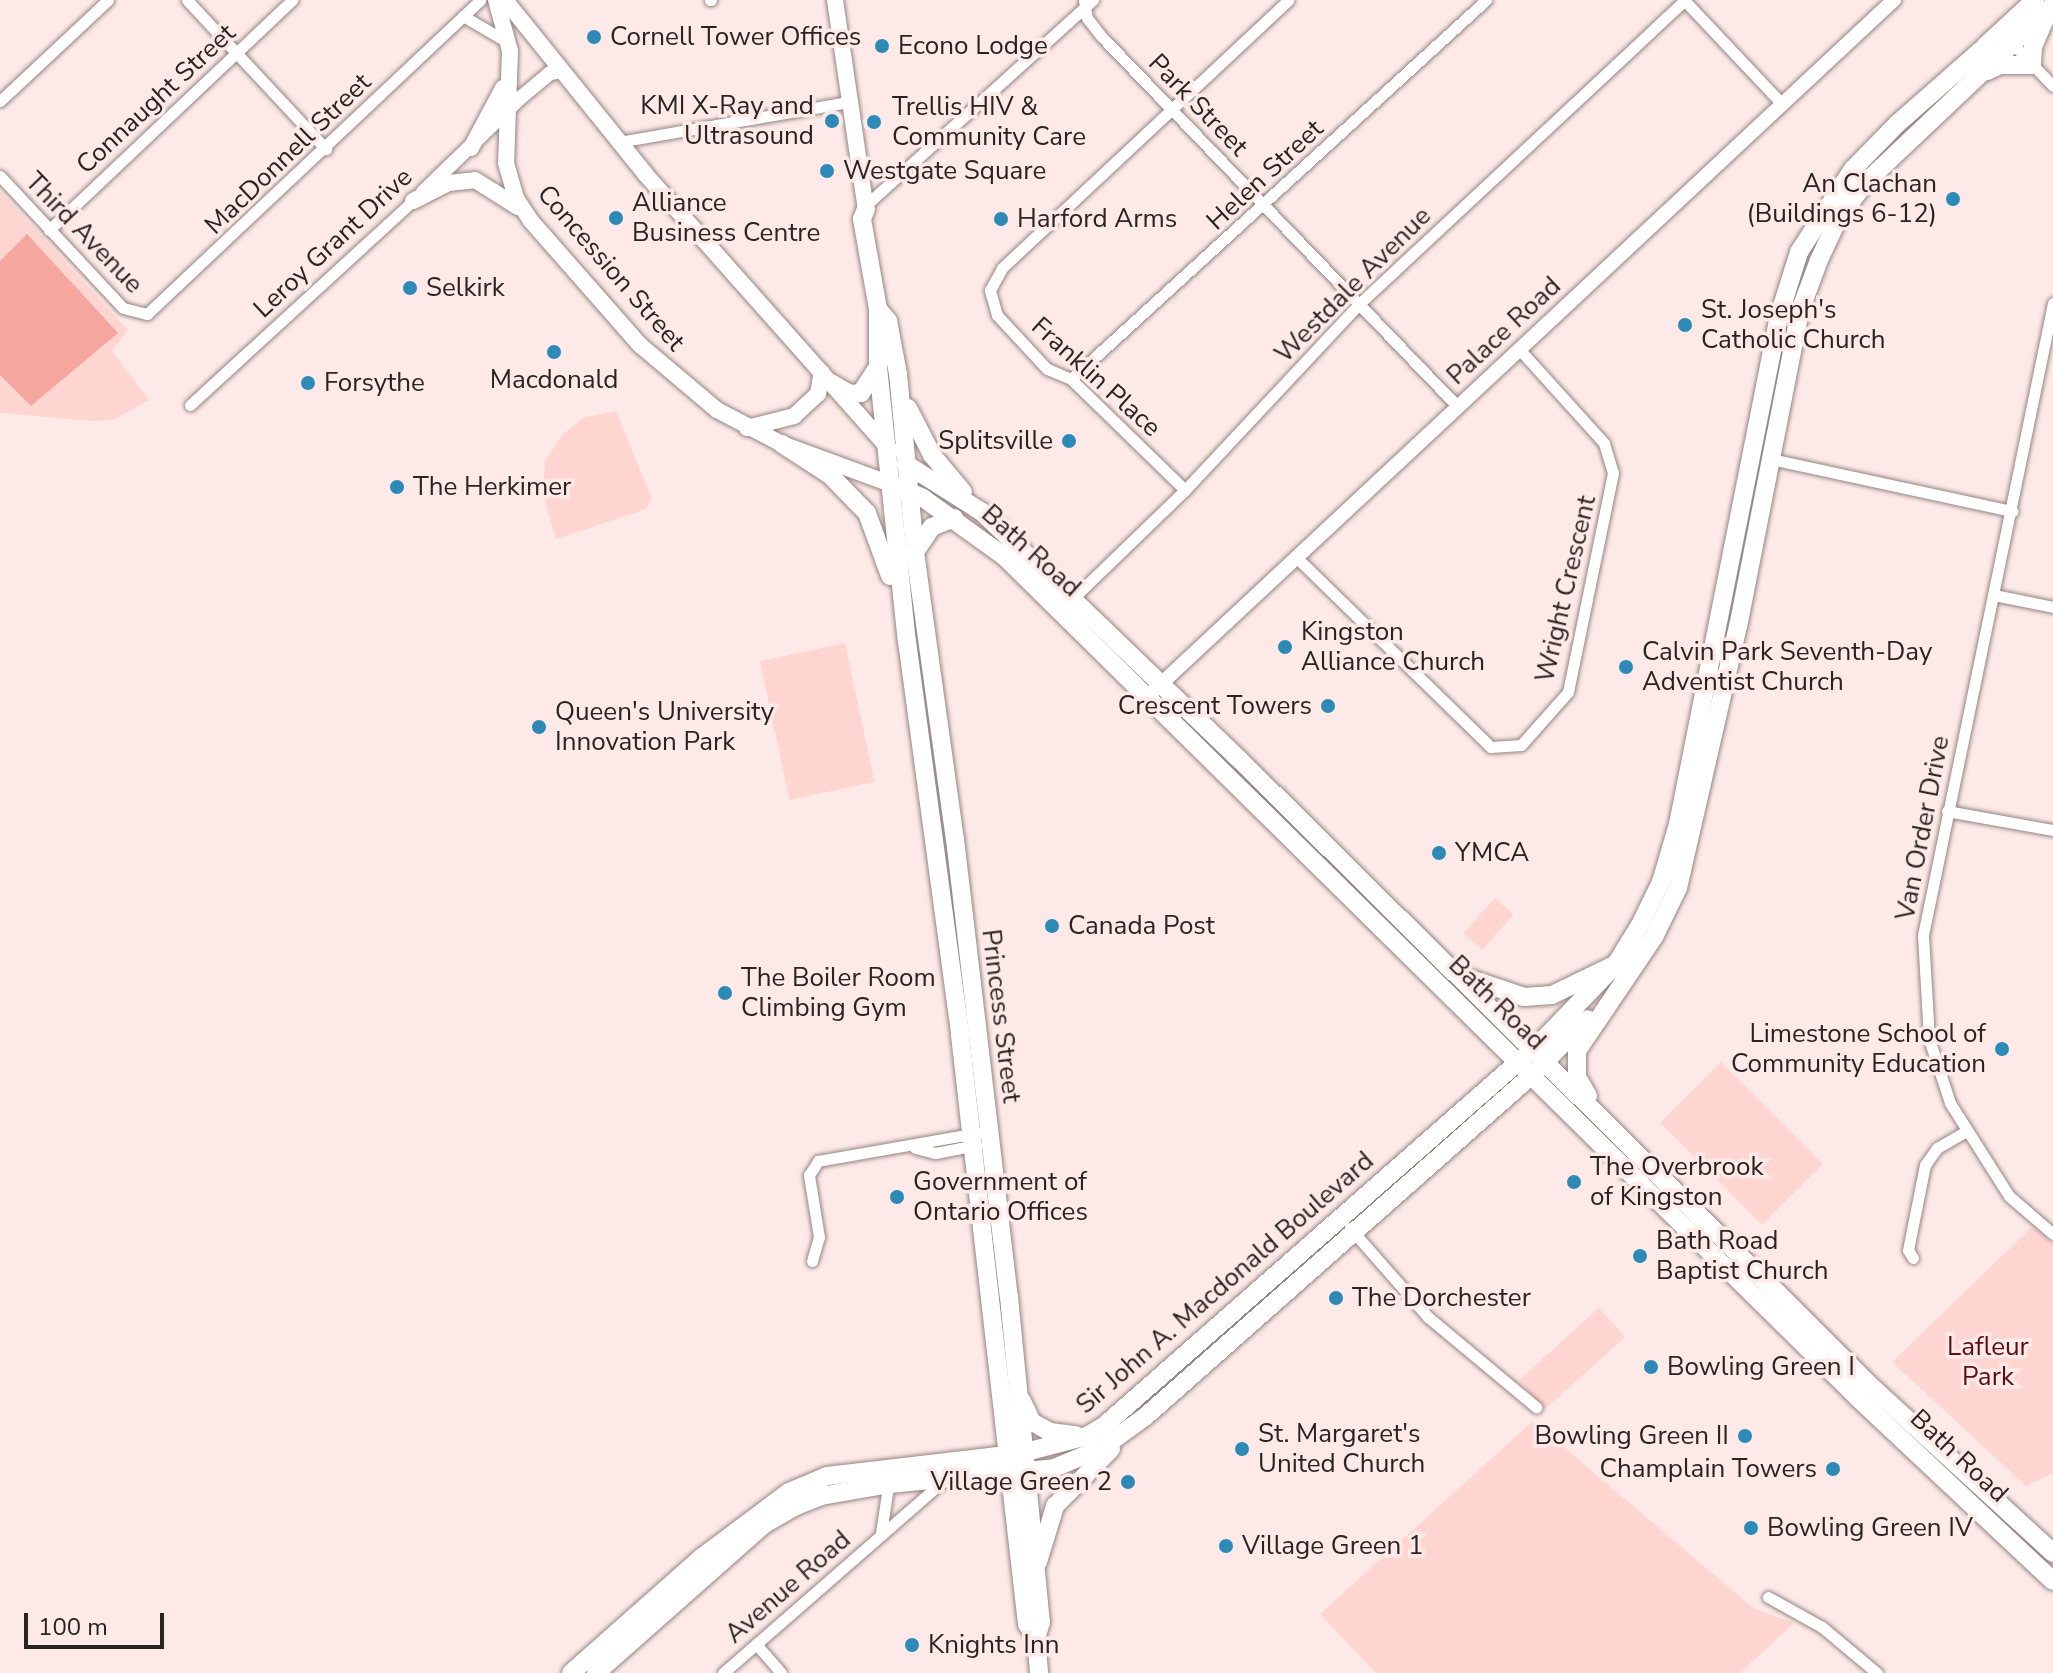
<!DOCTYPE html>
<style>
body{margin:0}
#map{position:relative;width:2053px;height:1673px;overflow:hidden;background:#fdeae8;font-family:"Nunito Sans",sans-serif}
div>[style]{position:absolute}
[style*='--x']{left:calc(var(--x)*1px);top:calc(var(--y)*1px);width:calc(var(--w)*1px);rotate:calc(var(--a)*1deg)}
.green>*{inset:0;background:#fed5d1;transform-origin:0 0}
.water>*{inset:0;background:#f4a69f}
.roads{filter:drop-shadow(0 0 2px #958482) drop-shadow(0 0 2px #958482)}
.minor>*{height:11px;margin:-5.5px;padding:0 5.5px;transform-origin:5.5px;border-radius:5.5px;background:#fff}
.tertiary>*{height:14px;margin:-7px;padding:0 7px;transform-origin:7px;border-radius:7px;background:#fff}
.secondary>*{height:16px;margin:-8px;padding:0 8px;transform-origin:8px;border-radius:8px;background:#fff}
.primary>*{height:18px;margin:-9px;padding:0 9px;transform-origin:9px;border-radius:9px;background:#fff}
.dots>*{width:22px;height:22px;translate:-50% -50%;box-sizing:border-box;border:4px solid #fdeae8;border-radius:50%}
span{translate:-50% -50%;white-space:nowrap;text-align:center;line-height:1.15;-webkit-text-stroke:7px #fdeae8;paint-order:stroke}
.poi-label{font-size:26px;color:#292322}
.left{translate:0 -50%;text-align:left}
.right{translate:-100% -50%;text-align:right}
.street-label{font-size:26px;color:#292322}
.park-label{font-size:26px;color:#610b11}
.scale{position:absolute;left:24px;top:1613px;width:140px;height:36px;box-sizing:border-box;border:4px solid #292322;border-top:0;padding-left:10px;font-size:24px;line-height:28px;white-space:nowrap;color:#292322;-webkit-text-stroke:6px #fdeae8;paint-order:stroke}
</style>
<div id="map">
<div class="green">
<i style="clip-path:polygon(0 191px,128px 330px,112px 351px,149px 400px,115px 419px,93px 421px,0 413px)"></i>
<i style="clip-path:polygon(616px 411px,652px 499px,646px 509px,556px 539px,543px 494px,545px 461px,563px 434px,585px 417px)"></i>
<i style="left:845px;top:643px;width:142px;height:87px;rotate:78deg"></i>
<i style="left:1495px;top:898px;width:25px;height:47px;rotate:42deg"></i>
<i style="left:1721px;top:1062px;width:144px;height:86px;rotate:45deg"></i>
<i style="clip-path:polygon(2032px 1227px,2053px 1243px,2053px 1473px,2026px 1486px,1892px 1362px)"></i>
<i style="left:1599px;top:1308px;width:39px;height:108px;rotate:48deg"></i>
<i style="clip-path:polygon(1533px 1421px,1753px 1608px,1794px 1623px,1740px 1673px,1376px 1673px,1320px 1614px)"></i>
</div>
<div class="water">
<i style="clip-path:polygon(27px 234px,118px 333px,31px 406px,0 375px,0 261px)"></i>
</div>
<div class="roads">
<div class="minor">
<i style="--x:187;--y:0;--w:204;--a:47"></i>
<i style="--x:710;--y:0;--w:1;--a:0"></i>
<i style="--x:1084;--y:0;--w:18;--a:81"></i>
<i style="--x:1087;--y:18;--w:23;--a:52"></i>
<i style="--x:1101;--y:36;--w:515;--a:46.1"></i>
<i style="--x:1684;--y:0;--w:143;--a:46.7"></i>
<i style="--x:463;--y:16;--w:53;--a:30.4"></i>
<i style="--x:2012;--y:43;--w:59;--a:46.4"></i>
<i style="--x:0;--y:101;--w:148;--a:-43.1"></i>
<i style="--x:619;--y:142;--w:233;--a:-9.9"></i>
<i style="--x:0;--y:176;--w:180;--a:47"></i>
<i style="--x:123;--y:308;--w:25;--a:14"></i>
<i style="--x:147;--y:314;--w:458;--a:-43.3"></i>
<i style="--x:866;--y:205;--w:306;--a:-42.1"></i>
<i style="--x:49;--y:230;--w:335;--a:-43.4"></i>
<i style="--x:2053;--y:303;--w:645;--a:101.62"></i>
<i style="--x:1923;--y:935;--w:104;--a:86.7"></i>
<i style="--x:1929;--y:1039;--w:67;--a:71.8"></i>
<i style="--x:1950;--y:1103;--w:110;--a:57.6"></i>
<i style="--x:2009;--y:1196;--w:58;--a:40.8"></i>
<i style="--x:1071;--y:379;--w:562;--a:-42.4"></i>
<i style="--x:190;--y:405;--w:302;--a:-42.5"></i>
<i style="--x:1771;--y:459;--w:247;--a:12.2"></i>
<i style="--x:1185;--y:490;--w:159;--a:-135.8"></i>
<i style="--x:1071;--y:379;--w:26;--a:-157"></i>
<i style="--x:1047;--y:369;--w:74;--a:-132.8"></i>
<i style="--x:997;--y:315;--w:26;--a:-106"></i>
<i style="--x:990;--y:290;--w:25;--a:-61"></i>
<i style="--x:1002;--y:268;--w:392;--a:-43.1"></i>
<i style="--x:1297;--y:558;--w:271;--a:44.3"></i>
<i style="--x:1491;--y:747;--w:30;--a:-4"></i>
<i style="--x:1521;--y:745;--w:71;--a:-48.4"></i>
<i style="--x:1568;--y:692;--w:224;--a:-78.4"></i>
<i style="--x:1613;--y:473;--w:31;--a:-107"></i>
<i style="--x:1604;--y:443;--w:125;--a:-132.1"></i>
<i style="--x:1994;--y:595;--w:60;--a:11.5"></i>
<i style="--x:1068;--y:603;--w:163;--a:-44"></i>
<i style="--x:1185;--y:490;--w:255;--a:-46.9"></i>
<i style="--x:1359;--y:304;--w:446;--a:-43"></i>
<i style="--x:1947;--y:811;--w:108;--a:10.2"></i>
<i style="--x:915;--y:1148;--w:21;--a:14"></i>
<i style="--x:935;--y:1153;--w:42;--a:-11"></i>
<i style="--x:1350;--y:1228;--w:118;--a:48.8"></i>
<i style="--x:1428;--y:1317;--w:141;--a:39.8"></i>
<i style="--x:1913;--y:1258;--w:9;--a:-122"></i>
<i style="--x:1908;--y:1250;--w:87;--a:-78.7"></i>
<i style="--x:1925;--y:1165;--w:21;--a:-55"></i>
<i style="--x:1937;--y:1148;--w:32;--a:-30"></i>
<i style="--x:812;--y:1261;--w:25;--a:-74"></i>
<i style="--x:819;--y:1237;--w:63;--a:-99.2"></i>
<i style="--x:809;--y:1175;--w:17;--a:-57"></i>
<i style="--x:818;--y:1161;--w:161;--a:-10"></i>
<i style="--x:881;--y:1533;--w:54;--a:-81.4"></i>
<i style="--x:1768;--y:1597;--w:62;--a:29.1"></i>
<i style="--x:1822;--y:1627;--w:72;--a:39.9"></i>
<i style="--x:756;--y:1644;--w:38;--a:49"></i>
<i style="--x:723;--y:1673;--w:293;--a:-41.1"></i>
</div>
<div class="tertiary">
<i style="--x:423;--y:192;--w:134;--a:-44.1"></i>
<i style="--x:519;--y:99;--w:40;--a:-40"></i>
<i style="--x:550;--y:73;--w:13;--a:-9"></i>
<i style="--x:1147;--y:697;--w:1022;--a:-43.02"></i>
</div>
<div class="secondary">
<i style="--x:496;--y:0;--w:53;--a:74.6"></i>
<i style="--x:510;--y:51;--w:112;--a:92"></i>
<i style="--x:506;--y:163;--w:36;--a:74"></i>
<i style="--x:516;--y:198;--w:27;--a:57"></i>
<i style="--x:531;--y:221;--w:165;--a:48.7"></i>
<i style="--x:640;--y:345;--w:101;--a:40.2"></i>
<i style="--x:717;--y:410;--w:73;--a:27.6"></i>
<i style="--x:782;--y:444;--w:113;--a:20.2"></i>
<i style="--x:505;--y:0;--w:225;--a:51.1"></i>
<i style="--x:646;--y:175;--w:369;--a:48.4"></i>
<i style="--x:835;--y:0;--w:211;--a:81.6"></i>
<i style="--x:471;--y:148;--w:68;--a:-61.9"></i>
<i style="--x:413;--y:201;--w:39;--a:-27"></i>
<i style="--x:448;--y:183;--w:27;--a:-6"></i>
<i style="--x:475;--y:180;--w:51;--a:32.1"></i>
<i style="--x:747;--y:428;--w:49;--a:-14.3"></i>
<i style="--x:794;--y:416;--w:33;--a:-43"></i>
<i style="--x:818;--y:394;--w:22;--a:-80"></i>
</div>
<div class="primary">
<i style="--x:1985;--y:46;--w:68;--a:-42.6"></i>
<i style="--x:1987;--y:71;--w:14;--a:-25"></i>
<i style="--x:2000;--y:65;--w:32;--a:0"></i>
<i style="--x:2032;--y:65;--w:18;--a:-87"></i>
<i style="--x:2033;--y:47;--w:33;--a:-67"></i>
<i style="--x:866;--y:209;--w:11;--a:112"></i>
<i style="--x:862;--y:219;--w:91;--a:79.9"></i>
<i style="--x:878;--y:309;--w:58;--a:90"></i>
<i style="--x:878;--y:367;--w:276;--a:84"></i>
<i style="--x:907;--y:641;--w:398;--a:82.3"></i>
<i style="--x:960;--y:1035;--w:593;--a:83.51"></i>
<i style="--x:1027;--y:1624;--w:17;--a:57"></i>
<i style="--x:878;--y:309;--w:16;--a:50"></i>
<i style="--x:888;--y:321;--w:54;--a:79.3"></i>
<i style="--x:898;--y:374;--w:179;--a:84.5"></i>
<i style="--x:915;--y:552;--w:290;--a:82.1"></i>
<i style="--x:955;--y:839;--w:461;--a:83.3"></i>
<i style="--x:1009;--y:1297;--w:327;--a:84.4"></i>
<i style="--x:1041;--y:1622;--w:17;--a:107"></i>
<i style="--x:1036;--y:1638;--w:35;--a:85"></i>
<i style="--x:831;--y:383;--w:22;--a:30"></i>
<i style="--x:850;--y:394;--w:11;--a:-5"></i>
<i style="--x:861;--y:393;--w:31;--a:-57"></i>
<i style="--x:908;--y:408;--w:53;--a:62.9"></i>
<i style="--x:932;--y:455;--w:48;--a:50"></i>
<i style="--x:782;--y:444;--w:57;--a:32.9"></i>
<i style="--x:830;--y:475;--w:53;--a:45.8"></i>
<i style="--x:867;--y:513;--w:67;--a:69.9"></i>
<i style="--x:906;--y:464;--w:90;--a:32.3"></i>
<i style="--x:982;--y:512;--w:356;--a:43.9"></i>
<i style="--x:1239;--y:759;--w:893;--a:44.77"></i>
<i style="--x:1873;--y:1388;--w:244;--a:42.5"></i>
<i style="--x:888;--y:483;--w:38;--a:23"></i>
<i style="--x:923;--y:498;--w:101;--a:35.7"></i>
<i style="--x:1005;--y:557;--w:1198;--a:44.59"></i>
<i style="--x:1858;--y:1398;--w:267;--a:43.2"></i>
<i style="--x:915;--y:552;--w:30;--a:-56"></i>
<i style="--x:932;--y:527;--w:24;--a:-22"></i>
<i style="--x:1465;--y:977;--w:62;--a:18.7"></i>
<i style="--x:1524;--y:997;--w:28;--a:-4"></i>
<i style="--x:1552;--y:995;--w:71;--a:-25.8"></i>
<i style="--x:1616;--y:964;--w:46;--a:-58.4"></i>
<i style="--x:1640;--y:925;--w:48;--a:-64"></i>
<i style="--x:1661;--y:882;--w:60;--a:-73.7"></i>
<i style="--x:1678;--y:824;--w:518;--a:-78.76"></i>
<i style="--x:1779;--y:316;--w:67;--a:-72.6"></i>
<i style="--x:1799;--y:252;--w:99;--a:-57"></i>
<i style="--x:1853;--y:169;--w:63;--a:-45.6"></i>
<i style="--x:1897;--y:124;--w:111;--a:-41.3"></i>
<i style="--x:1980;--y:51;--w:32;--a:-14"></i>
<i style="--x:1588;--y:1096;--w:22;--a:-120"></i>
<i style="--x:1577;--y:1077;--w:26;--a:-90"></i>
<i style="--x:1577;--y:1051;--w:138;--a:-56"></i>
<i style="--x:1654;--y:937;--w:55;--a:-63.9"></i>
<i style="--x:1678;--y:888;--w:268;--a:-77.1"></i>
<i style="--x:1738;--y:627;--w:322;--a:-78.9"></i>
<i style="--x:1800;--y:311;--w:54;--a:-69.6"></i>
<i style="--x:1819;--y:260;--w:45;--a:-65.1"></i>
<i style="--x:1838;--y:219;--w:45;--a:-53.1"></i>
<i style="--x:1865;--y:183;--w:259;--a:-43.4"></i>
<i style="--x:1022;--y:1401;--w:23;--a:65"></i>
<i style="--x:1032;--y:1422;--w:21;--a:29"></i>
<i style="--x:1050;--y:1432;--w:26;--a:7"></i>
<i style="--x:1038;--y:1562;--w:59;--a:-73.1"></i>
<i style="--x:1055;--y:1506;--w:80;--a:-45.5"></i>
<i style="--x:571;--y:1673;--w:174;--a:-41.5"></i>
<i style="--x:701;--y:1558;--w:110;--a:-36.9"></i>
<i style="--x:789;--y:1492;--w:41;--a:-22.8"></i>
<i style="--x:827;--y:1476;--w:196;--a:-6.7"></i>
<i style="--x:1022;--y:1453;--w:67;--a:-14.7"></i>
<i style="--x:1087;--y:1436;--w:21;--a:-31"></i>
<i style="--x:1105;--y:1425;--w:582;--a:-41.31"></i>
<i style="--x:1542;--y:1041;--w:107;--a:-46.1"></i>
<i style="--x:596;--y:1673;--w:223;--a:-41.5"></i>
<i style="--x:763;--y:1525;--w:36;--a:-30"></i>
<i style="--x:794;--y:1507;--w:29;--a:-22"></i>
<i style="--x:821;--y:1496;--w:69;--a:-10"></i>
<i style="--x:889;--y:1484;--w:166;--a:-5.5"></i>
<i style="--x:1054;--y:1468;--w:52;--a:-22.6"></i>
<i style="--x:1102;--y:1448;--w:54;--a:-36"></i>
<i style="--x:1146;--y:1416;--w:516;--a:-41.47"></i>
<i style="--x:1533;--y:1074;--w:77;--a:-45.5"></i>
</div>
</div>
<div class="dots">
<i style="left:594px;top:37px;background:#2d89b6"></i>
<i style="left:882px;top:46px;background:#2d89b6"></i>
<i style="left:832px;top:121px;background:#2d89b6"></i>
<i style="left:874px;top:122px;background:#2d89b6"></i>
<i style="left:827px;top:171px;background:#2d89b6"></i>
<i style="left:1953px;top:199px;background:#2d89b6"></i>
<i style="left:616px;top:218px;background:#2d89b6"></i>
<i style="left:1001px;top:219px;background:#2d89b6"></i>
<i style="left:410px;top:288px;background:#2d89b6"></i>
<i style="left:1685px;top:325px;background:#2d89b6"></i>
<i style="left:554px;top:352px;background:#2d89b6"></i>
<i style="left:308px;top:383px;background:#2d89b6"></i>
<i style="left:1069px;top:441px;background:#2d89b6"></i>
<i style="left:397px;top:487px;background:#2d89b6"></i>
<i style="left:1285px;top:647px;background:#2d89b6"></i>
<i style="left:1626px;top:667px;background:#2d89b6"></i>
<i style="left:1328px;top:706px;background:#2d89b6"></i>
<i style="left:539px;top:727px;background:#2d89b6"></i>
<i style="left:1439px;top:853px;background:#2d89b6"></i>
<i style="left:1052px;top:926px;background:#2d89b6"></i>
<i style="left:725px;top:993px;background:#2d89b6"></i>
<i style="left:2002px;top:1049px;background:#2d89b6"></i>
<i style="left:1574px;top:1182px;background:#2d89b6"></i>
<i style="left:897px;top:1197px;background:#2d89b6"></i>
<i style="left:1640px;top:1256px;background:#2d89b6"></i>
<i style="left:1336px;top:1298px;background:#2d89b6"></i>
<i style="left:1651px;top:1367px;background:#2d89b6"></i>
<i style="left:1745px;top:1436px;background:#2d89b6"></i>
<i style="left:1242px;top:1449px;background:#2d89b6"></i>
<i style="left:1833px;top:1469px;background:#2d89b6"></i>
<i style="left:1128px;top:1482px;background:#2d89b6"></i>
<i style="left:1751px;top:1528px;background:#2d89b6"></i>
<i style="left:1226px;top:1546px;background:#2d89b6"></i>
<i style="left:912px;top:1645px;background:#2d89b6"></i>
</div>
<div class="poi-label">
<span class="left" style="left:610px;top:37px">Cornell Tower Offices</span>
<span class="left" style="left:898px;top:46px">Econo Lodge</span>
<span class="right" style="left:814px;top:121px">KMI X-Ray and<br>Ultrasound</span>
<span class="left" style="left:892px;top:122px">Trellis HIV &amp;<br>Community Care</span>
<span class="left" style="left:843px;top:171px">Westgate Square</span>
<span class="right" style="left:1937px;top:199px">An Clachan<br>(Buildings 6-12)</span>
<span class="left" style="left:632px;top:218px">Alliance<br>Business Centre</span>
<span class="left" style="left:1017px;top:219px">Harford Arms</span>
<span class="left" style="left:426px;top:288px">Selkirk</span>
<span class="left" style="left:1701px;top:325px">St. Joseph's<br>Catholic Church</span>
<span style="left:554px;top:380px">Macdonald</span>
<span class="left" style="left:324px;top:383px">Forsythe</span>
<span class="right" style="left:1053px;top:441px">Splitsville</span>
<span class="left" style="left:413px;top:487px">The Herkimer</span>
<span class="left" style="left:1301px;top:647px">Kingston<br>Alliance Church</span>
<span class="left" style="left:1642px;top:667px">Calvin Park Seventh-Day<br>Adventist Church</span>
<span class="right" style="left:1312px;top:706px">Crescent Towers</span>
<span class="left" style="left:555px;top:727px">Queen's University<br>Innovation Park</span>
<span class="left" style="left:1455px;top:853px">YMCA</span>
<span class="left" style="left:1068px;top:926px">Canada Post</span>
<span class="left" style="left:741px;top:993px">The Boiler Room<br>Climbing Gym</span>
<span class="right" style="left:1986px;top:1049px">Limestone School of<br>Community Education</span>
<span class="left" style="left:1590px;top:1182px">The Overbrook<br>of Kingston</span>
<span class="left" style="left:913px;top:1197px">Government of<br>Ontario Offices</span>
<span class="left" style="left:1656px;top:1256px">Bath Road<br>Baptist Church</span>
<span class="left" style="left:1352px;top:1298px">The Dorchester</span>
<span class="left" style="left:1667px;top:1367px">Bowling Green I</span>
<span class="left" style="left:1258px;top:1449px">St. Margaret's<br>United Church</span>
<span class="right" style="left:1729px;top:1436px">Bowling Green II</span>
<span class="right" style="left:1817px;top:1469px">Champlain Towers</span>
<span class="right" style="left:1112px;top:1482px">Village Green 2</span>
<span class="left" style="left:1767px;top:1528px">Bowling Green IV</span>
<span class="left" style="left:1242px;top:1546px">Village Green 1</span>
<span class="left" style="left:928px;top:1645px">Knights Inn</span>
</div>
<div class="street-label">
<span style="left:156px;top:99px;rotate:-43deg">Connaught Street</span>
<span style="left:1198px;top:105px;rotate:46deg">Park Street</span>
<span style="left:288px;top:154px;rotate:-44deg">MacDonnell Street</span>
<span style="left:1265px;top:175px;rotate:-43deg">Helen Street</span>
<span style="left:84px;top:233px;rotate:46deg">Third Avenue</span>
<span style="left:333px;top:243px;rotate:-43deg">Leroy Grant Drive</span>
<span style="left:611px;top:268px;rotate:49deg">Concession Street</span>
<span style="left:1353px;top:285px;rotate:-45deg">Westdale Avenue</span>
<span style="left:1504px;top:331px;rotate:-43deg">Palace Road</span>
<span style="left:1096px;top:377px;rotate:42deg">Franklin Place</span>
<span style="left:1031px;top:551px;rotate:42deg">Bath Road</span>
<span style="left:1566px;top:589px;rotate:-77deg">Wright Crescent</span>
<span style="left:1923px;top:828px;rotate:-79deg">Van Order Drive</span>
<span style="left:1497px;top:1003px;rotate:44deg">Bath Road</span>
<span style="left:1001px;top:1016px;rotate:83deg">Princess Street</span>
<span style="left:1225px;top:1283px;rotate:-41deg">Sir John A. Macdonald Boulevard</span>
<span style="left:1959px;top:1456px;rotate:43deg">Bath Road</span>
<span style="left:788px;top:1587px;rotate:-41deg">Avenue Road</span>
</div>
<div class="park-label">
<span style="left:1988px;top:1362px">Lafleur<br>Park</span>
</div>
<div class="scale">100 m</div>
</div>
